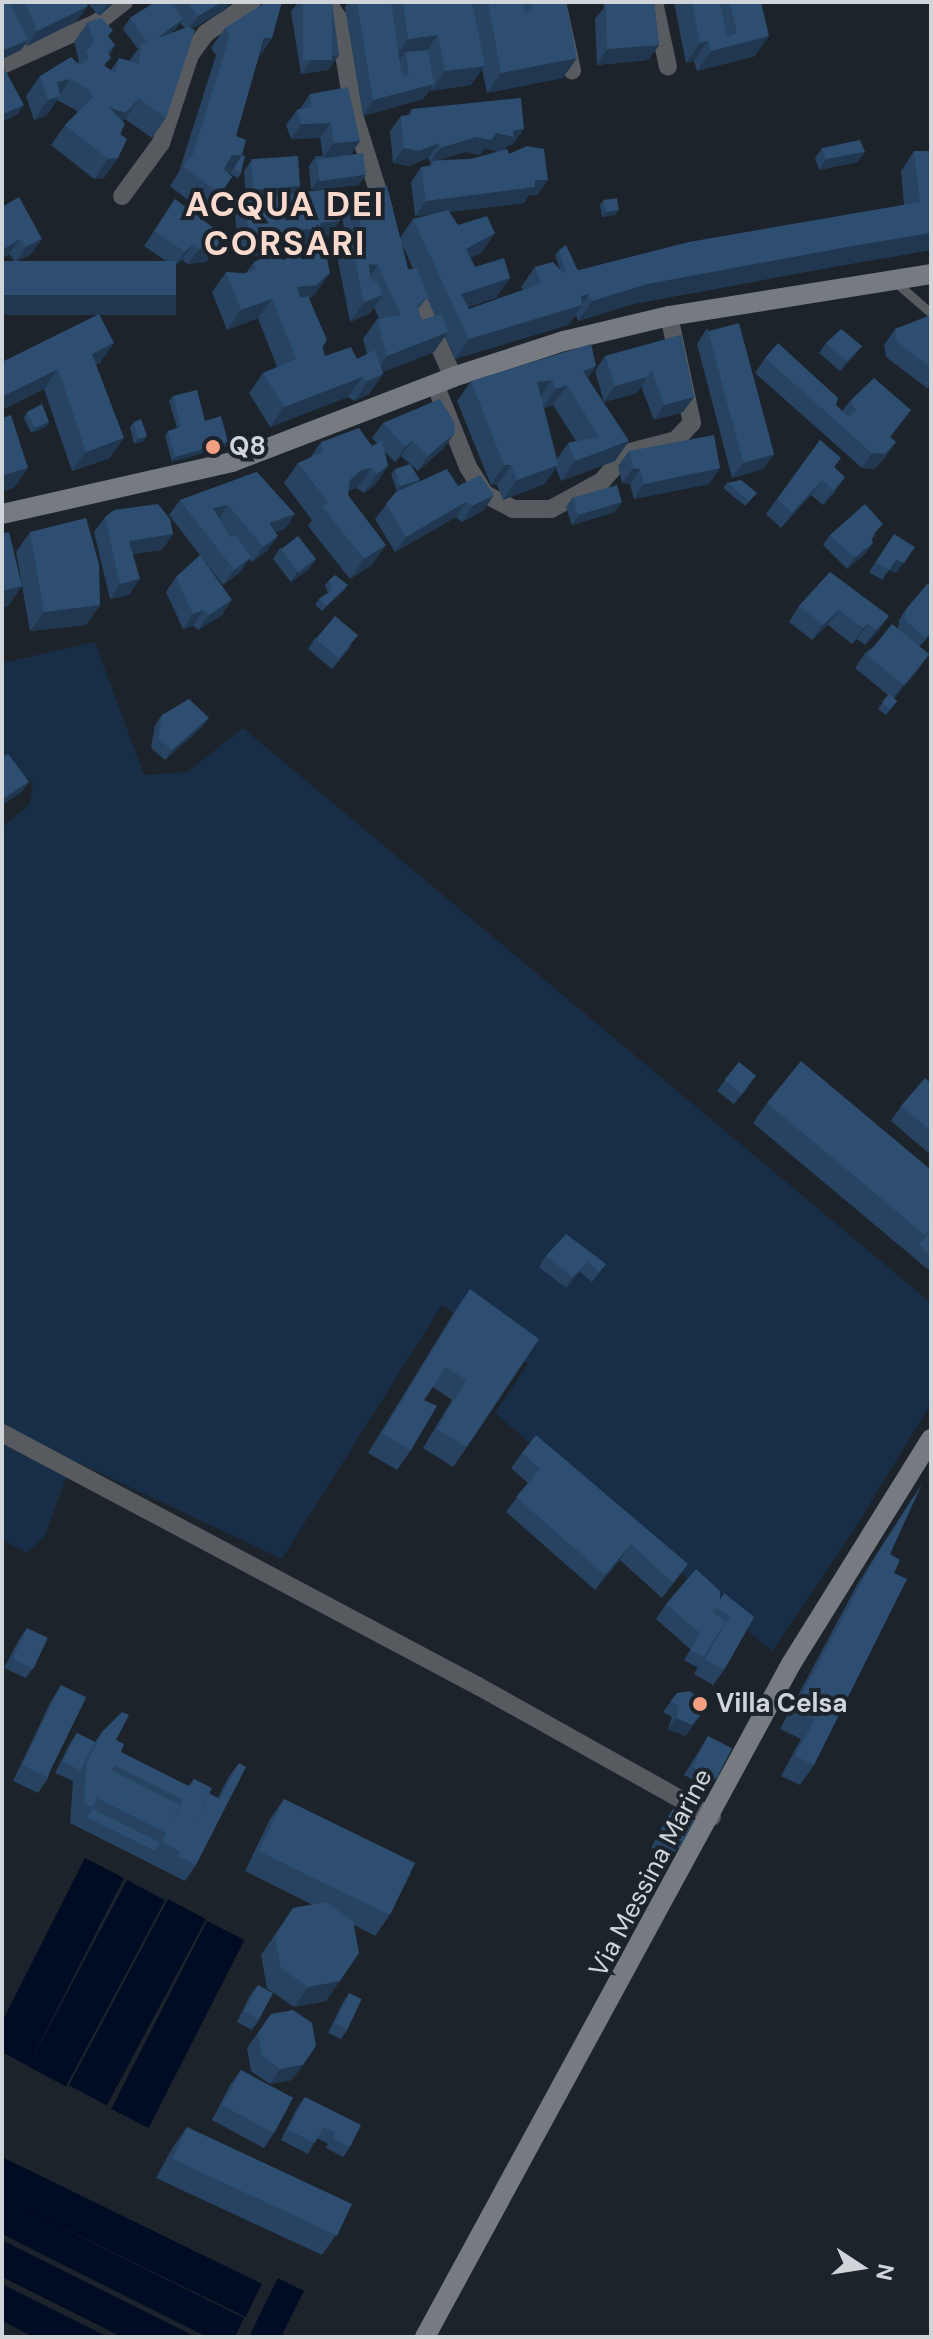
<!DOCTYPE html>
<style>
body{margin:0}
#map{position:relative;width:933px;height:2339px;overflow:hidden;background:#1c232b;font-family:"DM Sans",sans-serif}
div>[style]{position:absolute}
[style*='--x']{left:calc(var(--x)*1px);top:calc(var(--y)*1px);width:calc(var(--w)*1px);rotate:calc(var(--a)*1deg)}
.green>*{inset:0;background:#172e46}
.water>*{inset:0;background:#000c24;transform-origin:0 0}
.lane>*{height:9px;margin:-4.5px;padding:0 4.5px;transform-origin:4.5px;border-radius:4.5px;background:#575b5f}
.street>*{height:18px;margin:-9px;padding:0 9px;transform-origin:9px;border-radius:9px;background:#575b5f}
.secondary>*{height:20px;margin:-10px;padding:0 10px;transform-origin:10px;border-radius:10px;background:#757b81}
.wall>*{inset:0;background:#274361}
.shaded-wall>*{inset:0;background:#20374f;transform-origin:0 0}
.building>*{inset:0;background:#2d4e71;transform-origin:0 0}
.dots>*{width:22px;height:22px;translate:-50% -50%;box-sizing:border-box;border:4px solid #1c232b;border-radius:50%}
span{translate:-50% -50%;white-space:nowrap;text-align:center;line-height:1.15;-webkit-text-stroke:8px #1c232b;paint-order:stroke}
.poi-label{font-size:26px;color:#d0d5da;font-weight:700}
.left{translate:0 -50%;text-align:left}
.street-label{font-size:26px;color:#d0d5da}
.district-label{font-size:34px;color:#fbdace;font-weight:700;letter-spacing:2px}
.frame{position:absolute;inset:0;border:4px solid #d0d5da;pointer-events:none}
.north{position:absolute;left:821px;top:2227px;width:80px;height:80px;-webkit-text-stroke:6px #1c232b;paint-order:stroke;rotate:102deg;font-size:22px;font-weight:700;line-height:32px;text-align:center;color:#d0d5da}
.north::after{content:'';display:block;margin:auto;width:28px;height:36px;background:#d0d5da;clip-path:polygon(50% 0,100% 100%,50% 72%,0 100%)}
</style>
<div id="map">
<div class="green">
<i style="clip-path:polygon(95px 642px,144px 775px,187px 772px,243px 728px,931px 1303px,931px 1403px,854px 1530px,772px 1651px,495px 1413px,528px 1364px,442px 1305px,282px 1559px,79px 1463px,66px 1478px,45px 1536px,27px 1553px,2px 1540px,2px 827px,29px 805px,33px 783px,2px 762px,2px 663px)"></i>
</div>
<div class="water">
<i style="clip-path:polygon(85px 1858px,124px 1878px,28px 2066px,2px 2052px,2px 2022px)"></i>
<i style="left:127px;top:1880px;width:43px;height:211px;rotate:28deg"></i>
<i style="left:168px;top:1899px;width:43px;height:211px;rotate:28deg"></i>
<i style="left:207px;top:1921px;width:42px;height:211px;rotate:27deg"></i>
<i style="left:2px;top:2157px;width:289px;height:37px;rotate:26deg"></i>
<i style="clip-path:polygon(2px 2198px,244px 2318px,235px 2337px,207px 2337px,2px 2234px)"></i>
<i style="clip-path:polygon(2px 2240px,196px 2337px,122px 2337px,2px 2277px)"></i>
<i style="clip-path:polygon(278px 2278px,304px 2291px,281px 2337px,249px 2337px)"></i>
<i style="clip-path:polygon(2px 2284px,108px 2337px,34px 2337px,2px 2321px)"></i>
</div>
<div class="lane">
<i style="--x:894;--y:281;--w:49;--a:40.9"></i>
</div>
<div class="street">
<i style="--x:327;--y:2;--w:19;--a:55"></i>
<i style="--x:338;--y:18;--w:98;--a:80.6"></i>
<i style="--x:354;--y:115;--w:100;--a:72.5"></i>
<i style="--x:557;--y:2;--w:70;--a:77.6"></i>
<i style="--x:654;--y:2;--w:66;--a:77.8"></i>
<i style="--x:2;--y:65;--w:105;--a:-24.1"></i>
<i style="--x:98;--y:22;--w:33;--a:-38"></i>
<i style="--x:122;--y:196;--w:66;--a:-53.7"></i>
<i style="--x:161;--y:143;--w:93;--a:-71.8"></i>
<i style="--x:190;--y:55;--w:27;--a:-54"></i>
<i style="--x:206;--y:33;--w:55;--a:-34"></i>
<i style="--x:411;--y:283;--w:103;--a:65.9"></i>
<i style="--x:435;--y:384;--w:89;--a:68.3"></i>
<i style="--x:468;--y:467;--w:32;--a:58"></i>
<i style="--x:485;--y:494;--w:32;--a:28"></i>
<i style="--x:513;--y:509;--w:38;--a:0"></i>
<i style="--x:551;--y:509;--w:58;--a:-28.8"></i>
<i style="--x:602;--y:481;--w:37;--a:-49"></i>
<i style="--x:626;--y:453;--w:52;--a:-14.6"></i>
<i style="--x:676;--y:440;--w:23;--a:-47"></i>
<i style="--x:692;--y:423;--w:109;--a:-102.1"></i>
<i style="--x:2;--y:1433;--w:539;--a:27.99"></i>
<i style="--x:478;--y:1686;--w:268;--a:29.2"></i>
</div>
<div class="secondary">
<i style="--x:2;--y:514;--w:236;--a:-12.7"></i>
<i style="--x:232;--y:462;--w:237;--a:-21"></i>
<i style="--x:453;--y:377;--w:117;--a:-18"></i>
<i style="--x:564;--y:341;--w:108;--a:-13.4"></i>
<i style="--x:669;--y:316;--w:265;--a:-9.1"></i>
<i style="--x:425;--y:2337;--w:766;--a:-61.46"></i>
<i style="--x:791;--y:1664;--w:265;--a:-58.1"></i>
</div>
<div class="wall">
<i style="clip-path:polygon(2px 2px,11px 4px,12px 2px,86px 2px,77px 21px,27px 46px,26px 43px,21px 50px,2px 59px)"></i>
<i style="clip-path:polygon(87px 2px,115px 2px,99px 16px)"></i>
<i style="clip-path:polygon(evenodd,155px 2px,231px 2px,225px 10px,191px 29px,166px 118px,152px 138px,125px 119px,122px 121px,118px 158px,104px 178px,94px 179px,51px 145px,65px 125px,77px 113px,76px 110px,57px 100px,46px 116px,34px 120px,26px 96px,40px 76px,78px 63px,79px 61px,74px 42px,88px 22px,108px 37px,115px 45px,109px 55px,105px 66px,111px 70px,119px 58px,129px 61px,138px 49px,123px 29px,130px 18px,155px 2px,180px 23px,185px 28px,169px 34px,176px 29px,180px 23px)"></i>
<i style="clip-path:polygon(298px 2px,332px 2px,339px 55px,328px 70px,301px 74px,291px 12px)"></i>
<i style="clip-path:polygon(348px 2px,566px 2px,563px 78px,487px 93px,482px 69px,471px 85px,431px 91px,431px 88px,423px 99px,363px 116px,345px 7px)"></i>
<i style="clip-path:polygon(603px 2px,654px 2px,659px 45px,648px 60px,597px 65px,595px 19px,604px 8px)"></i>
<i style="clip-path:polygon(674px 2px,761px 2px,755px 56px,697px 71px,694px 61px,686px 63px)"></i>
<i style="clip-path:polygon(225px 28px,258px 58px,236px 136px,242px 155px,241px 173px,238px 178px,230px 174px,231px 172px,229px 174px,232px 177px,206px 214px,170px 186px,179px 172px,216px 55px,211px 48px)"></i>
<i style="clip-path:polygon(310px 94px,360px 141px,351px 154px,359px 185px,311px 190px,309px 166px,316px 156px,323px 156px,320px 138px,291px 139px,286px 125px,297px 110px,300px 109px)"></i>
<i style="clip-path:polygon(evenodd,412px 109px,513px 144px,507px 146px,504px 150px,548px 180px,537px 195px,529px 195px,524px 203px,449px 212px,458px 225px,495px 233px,481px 253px,470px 258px,475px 267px,510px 278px,496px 298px,468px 307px,469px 309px,523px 290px,521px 287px,535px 267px,560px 270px,555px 255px,559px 250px,578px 271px,904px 205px,901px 171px,914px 151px,931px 151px,931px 250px,838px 266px,633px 304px,578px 321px,576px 315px,568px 325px,455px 359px,445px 336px,434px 352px,382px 372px,383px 374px,369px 394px,354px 401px,348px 397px,270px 427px,249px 393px,263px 373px,277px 367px,258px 318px,227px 330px,212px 292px,226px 272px,246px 273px,254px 262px,275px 253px,240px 258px,235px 216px,246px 201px,244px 171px,251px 161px,300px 186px,294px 194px,329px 236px,312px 238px,307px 244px,287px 245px,282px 253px,275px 253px,316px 293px,309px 299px,325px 356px,357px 359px,367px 354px,363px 339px,377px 319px,379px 319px,374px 307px,369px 314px,350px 322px,337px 256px,346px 242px,341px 210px,354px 190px,400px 238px,413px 219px,438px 213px,415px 216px,411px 182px,421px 167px,428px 166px,431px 163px,428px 158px,409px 166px,393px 163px,390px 131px,401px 116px,408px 115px,412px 109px,485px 148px,498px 152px,471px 159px,438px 160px,465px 152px,480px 155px,485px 148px,412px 109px,402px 245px,408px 257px,413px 269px,408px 269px,402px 245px,412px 109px,427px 298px,435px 316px,422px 320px,418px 309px,427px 298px)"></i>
<i style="clip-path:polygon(822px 148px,858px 162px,819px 170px,815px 158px)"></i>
<i style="clip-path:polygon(175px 199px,206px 262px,188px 264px,182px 260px,176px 265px,162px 314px,100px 315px,100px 363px,96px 365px,110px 458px,72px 471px,44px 389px,2px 410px,97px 315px,2px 315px,2px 265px,166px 261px,144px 246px)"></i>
<i style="clip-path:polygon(604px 199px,619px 210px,615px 215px,602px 217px,600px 205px)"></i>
<i style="clip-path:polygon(2px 207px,31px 254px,15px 262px,9px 254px,2px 259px)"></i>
<i style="clip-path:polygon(931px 315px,931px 386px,927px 388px,886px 357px,884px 345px,895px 329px)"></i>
<i style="clip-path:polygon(707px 328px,774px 454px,763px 469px,732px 478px,697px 344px)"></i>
<i style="clip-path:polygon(681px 335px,694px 397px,683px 412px,654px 420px,641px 386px,637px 393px,604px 402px,595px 371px,605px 356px)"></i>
<i style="clip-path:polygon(826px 343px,862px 346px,854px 356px,840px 371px,819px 353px)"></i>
<i style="clip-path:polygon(765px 358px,836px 405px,842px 411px,850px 401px,891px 437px,885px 458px,874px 469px,862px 468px,755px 373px)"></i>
<i style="clip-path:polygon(evenodd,596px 366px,588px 378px,615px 461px,561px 481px,556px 468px,544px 484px,503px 500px,497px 485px,491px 485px,457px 401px,471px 381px,596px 366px,553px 405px,576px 441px,568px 443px,557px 459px,544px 408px,553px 405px)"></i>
<i style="clip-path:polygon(173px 396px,205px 421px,228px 442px,224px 447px,172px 462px,165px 436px,168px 431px,177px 428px,169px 401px)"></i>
<i style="clip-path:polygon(27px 412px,46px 427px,31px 433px,24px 418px)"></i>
<i style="clip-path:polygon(134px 422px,147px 436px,143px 441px,134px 444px,130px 427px)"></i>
<i style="clip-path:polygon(383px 423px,444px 448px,418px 471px,401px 456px,395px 462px,385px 452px,388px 466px,374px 486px,364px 493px,357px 488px,349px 490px,348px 495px,372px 565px,350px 579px,308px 526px,312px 520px,284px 483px,298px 463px,310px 458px,321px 442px,372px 446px,377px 443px,372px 438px)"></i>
<i style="clip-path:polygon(820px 440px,835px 467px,835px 492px,823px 505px,811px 495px,781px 528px,766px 514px)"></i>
<i style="clip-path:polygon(629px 451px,720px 468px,709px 484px,634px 499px,630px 484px,622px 483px,618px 466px)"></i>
<i style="clip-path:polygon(395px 469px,419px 481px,458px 486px,484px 510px,462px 522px,456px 517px,395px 552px,375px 519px,397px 491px,391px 474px)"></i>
<i style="clip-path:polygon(257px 472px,285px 529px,276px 532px,267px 551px,252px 562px,249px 559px,240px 572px,223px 585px,169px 515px,180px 500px)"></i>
<i style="clip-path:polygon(727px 483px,757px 493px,745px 506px,723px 488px)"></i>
<i style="clip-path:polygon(573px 497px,615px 512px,572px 525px,566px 507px)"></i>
<i style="clip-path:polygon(105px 517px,173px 534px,162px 550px,133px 554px,129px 595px,110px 599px,94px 532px)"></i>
<i style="clip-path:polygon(30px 532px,100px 605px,86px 625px,30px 631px,22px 586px,8px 606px,2px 608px,2px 534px,22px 584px,16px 552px)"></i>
<i style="clip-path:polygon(876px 534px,872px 539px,866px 553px,847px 569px,823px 545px,830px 535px)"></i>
<i style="clip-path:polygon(894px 534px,896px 573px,889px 570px,882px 580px,869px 572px)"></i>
<i style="clip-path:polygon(280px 548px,316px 559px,308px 570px,291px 582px,273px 559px)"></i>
<i style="clip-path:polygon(830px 572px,889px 616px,878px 631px,865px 645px,857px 639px,852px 644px,828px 625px,812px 640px,789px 622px,799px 606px)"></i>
<i style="clip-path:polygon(176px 577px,222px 615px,198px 630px,193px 626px,183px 629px,166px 592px)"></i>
<i style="clip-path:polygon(329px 580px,344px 590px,322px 611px,315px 605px,319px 599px,328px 593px,325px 585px)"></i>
<i style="clip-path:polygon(906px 609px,931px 634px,919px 647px,929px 654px,918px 670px,894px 698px,897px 701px,886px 715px,878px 709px,888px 695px,855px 668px,865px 653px,898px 629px,899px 620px)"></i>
<i style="clip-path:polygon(315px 638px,351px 646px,332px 669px,308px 649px)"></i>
<i style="clip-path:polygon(162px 715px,201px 728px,165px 760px,151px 748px,155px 725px)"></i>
<i style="clip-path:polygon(725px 1080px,749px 1086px,734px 1104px,717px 1091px)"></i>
<i style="clip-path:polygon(931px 1083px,931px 1155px,891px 1121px,901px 1106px)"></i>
<i style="clip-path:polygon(767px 1103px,931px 1170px,931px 1231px,929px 1234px,931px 1236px,931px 1272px,753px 1123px)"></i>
<i style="clip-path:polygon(546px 1256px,606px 1264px,592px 1282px,580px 1272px,566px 1288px,539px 1267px)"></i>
<i style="clip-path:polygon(470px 1289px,467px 1447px,453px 1467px,423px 1448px,452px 1400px,433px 1387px,424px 1400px,411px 1450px,397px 1470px,368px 1453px,456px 1309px)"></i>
<i style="clip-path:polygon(522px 1453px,688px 1564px,662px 1598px,620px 1560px,595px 1590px,506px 1512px,528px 1483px,511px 1468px)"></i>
<i style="clip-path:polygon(915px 1494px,890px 1554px,894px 1573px,814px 1765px,800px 1785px,781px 1776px,801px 1739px,780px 1729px,858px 1583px)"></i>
<i style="clip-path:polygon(720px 1600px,754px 1617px,724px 1670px,713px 1685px,694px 1674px,699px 1666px,698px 1668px,684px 1660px,692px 1647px,690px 1649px,656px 1619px,666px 1604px)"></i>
<i style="clip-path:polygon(27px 1628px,33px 1668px,26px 1678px,4px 1668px,20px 1638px)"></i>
<i style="clip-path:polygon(61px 1685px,48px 1778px,38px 1793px,13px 1781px,51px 1701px)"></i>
<i style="clip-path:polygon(677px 1693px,709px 1704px,685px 1736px,668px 1729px,672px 1717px,663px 1712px)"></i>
<i style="clip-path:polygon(102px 1732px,116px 1740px,121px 1752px,188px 1786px,194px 1779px,210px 1794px,218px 1798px,228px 1778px,239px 1763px,196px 1865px,185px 1881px,70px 1823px,73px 1781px,55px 1773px,70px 1743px,77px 1733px,95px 1742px)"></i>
<i style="clip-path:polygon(708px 1736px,716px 1778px,709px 1788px,684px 1775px)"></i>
<i style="clip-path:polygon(284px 1799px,389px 1916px,375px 1936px,354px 1925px,326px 2001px,294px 2007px,267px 1988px,261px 1955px,293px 1908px,313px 1905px,245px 1871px,270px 1819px)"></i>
<i style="clip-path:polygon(673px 1809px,679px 1847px,672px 1857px,651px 1848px,666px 1819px)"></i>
<i style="clip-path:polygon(258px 1985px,259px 2020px,252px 2030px,237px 2022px,250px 1995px)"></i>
<i style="clip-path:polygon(349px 1993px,348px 2029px,341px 2039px,328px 2033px,342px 2004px)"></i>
<i style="clip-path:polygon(271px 2014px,292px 2080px,270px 2084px,251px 2071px,247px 2048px)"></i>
<i style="clip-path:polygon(241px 2070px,274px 2133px,264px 2148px,212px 2120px,230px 2085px)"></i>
<i style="clip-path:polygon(305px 2097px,350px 2147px,343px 2157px,326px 2148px,328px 2144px,317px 2138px,308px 2154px,281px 2140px,297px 2108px)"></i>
<i style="clip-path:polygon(187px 2127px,336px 2235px,322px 2255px,156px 2178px,173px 2147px)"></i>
</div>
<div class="shaded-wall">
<i style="clip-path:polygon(109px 2px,115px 2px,99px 16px)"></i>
<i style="clip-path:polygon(222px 2px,231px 2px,225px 10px,187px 31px,198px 16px)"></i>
<i style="clip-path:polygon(88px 6px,77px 21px,27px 46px,37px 31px)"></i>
<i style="clip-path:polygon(183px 19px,176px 29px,141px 54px,149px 44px)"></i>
<i style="clip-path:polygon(438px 35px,424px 55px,406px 52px,401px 58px,394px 59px,408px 39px)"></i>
<i style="clip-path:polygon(769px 36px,755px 56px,697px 71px,711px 51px)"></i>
<i style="clip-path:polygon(264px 38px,272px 38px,259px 58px)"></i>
<i style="clip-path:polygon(28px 40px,21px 50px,2px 59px,2px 54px,4px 50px)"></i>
<i style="clip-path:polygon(708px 41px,694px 61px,686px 63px,700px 43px)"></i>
<i style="clip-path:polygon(659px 45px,648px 60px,597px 65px,607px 49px)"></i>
<i style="clip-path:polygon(339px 55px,328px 70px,301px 74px,312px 59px)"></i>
<i style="clip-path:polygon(577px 58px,563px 78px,487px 93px,501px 73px)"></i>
<i style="clip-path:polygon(485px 66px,471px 85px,431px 91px,445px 71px)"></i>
<i style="clip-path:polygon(70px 79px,46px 116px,34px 120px,48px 100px,57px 82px)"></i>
<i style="clip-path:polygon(434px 84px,423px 99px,363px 116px,373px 100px)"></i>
<i style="clip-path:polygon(139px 99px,125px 119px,111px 133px,109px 107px)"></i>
<i style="clip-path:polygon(24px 105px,17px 115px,2px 122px,2px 115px)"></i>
<i style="clip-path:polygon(331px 123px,320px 138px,291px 139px,301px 124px)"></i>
<i style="clip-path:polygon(524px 129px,513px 144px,507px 146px,502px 153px,485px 148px,480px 155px,465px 152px,432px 162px,432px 161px,430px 163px,440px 148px,476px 137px)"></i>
<i style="clip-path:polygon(360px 141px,349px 157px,323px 158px,334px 143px)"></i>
<i style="clip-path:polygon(439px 143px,428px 158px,409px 166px,393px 163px,404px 148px)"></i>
<i style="clip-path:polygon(865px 152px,858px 162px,819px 170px,826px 159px)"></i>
<i style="clip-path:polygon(232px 155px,242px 155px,229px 175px,219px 175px)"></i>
<i style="clip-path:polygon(118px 158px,104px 178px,94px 179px,108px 159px)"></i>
<i style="clip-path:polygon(366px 175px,359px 185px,311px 190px,318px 180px)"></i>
<i style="clip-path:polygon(535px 180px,548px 180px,537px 195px,529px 195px,524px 203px,415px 216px,426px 201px)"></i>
<i style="clip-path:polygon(300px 186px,292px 197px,246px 201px,253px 190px)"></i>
<i style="clip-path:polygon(619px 210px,615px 215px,602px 217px,606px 212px)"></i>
<i style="clip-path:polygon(340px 221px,329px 236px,312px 238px,307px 244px,287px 245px,282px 253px,240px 258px,250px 243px,321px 223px)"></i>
<i style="clip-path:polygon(495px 233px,481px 253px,452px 268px,466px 249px)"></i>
<i style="clip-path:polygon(931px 233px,931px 250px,838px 266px,633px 304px,578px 321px,592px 301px,647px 284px,852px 246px)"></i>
<i style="clip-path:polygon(20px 239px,9px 254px,2px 259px,2px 250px)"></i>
<i style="clip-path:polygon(42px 239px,31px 254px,15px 262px,26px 247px)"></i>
<i style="clip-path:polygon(193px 244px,182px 260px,174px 267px,185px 252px)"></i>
<i style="clip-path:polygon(217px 247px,206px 262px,188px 264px,199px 249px)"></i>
<i style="clip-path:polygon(369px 264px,378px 265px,364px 285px)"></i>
<i style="clip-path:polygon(330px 273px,316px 293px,302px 305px,297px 287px)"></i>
<i style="clip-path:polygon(510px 278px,496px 298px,456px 311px,461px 294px)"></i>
<i style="clip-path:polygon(589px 294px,568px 325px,455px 359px,469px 339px,581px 296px)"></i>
<i style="left:2px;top:295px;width:174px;height:20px"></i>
<i style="clip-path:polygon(383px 295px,369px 314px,350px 322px,364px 302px)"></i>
<i style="clip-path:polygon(272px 299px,258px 318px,227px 330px,241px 310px)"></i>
<i style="clip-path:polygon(448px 332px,434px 352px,373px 376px,387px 356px)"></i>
<i style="clip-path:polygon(114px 343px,100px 363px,78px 374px,92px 354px)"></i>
<i style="clip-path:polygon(862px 346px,854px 356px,840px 371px,847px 361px)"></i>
<i style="clip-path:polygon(596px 366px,582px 386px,569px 390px,583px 371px)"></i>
<i style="clip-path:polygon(58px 369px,44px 389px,2px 410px,2px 397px)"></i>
<i style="clip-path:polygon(383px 374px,369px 394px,354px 401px,368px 381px)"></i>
<i style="clip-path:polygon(362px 377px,348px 397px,270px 427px,284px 407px)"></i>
<i style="clip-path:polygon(647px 377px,637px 393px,604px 402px,615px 386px)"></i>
<i style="clip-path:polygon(552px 380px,538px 400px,537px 382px)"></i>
<i style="clip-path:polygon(567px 385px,553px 405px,542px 409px,556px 389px)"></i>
<i style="clip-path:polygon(694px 397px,683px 412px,654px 420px,664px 405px)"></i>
<i style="clip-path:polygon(49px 422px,46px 427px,31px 433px,35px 428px)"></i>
<i style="clip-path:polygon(455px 433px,444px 448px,418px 471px,428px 456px)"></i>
<i style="clip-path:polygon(147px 436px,143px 441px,134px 444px,138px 439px)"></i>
<i style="clip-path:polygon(124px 438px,110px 458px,72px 471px,86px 452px)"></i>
<i style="clip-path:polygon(412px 441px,401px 456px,395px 462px,405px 447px)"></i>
<i style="clip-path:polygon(629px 441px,615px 461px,561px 481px,575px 461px)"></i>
<i style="clip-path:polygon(228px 442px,224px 447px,172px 462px,175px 457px)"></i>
<i style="clip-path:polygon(896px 442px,885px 458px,874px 469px,862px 468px,872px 453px)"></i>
<i style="clip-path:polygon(774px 454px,763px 469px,732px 478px,743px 463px)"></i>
<i style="clip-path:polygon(504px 465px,511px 465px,497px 485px,491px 485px)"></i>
<i style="clip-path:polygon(558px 465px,544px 484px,503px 500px,517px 480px)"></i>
<i style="clip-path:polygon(388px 466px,374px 486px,364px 493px,378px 473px)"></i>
<i style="clip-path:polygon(28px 468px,14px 488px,2px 491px,2px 476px)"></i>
<i style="clip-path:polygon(371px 468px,357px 488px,347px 490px,350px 480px,361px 470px)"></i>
<i style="clip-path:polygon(633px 468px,640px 469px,630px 484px,622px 483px)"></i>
<i style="clip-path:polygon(720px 468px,709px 484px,634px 499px,644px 484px)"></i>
<i style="clip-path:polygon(845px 477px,835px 492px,823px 505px,834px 490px)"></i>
<i style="clip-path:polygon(420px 480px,417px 485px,397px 491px,400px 486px)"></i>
<i style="clip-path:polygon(822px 480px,811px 495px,781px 528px,792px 513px)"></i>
<i style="clip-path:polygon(494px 495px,484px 510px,462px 522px,472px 506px)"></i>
<i style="clip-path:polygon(466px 502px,456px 517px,395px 552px,406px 537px)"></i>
<i style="clip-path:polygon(622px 502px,615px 512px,572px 525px,579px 515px)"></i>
<i style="clip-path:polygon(228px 505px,218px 520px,213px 508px)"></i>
<i style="clip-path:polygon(295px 514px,285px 529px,258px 538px,269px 523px)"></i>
<i style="clip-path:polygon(173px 534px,162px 550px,118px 556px,129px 541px)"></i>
<i style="clip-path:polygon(278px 536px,267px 551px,252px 562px,263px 547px)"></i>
<i style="clip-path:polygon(873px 543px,866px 553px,847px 569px,854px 558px)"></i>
<i style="clip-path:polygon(386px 545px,372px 565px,350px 579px,364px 559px)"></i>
<i style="clip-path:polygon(251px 557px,240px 572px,223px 585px,234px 570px)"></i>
<i style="clip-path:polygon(316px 559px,308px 570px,291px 582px,298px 571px)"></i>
<i style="clip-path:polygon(896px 560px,904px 563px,896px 573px,889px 570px)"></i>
<i style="clip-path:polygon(140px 579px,129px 595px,110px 599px,120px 584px)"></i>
<i style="clip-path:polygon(348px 585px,344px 590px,322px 611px,326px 606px)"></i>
<i style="clip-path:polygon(22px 586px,8px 606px,2px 608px,2px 591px)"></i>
<i style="clip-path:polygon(232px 600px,222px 615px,198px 630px,209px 615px)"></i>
<i style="clip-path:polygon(100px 605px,86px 625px,30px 631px,44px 612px)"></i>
<i style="clip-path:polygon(204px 610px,193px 626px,183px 629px,193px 614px)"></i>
<i style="clip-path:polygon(839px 610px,828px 625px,812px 640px,823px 625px)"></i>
<i style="clip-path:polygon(889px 616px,878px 631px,865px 645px,876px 630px)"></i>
<i style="clip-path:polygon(868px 624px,857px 639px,852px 644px,863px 628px)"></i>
<i style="clip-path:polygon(929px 654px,918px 670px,893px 699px,904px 683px)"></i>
<i style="clip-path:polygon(209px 718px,201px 728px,165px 760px,172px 750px)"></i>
<i style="clip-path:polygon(29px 782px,22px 792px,2px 805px,3px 799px)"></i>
<i style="clip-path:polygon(588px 1262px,580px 1272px,566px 1288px,573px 1277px)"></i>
<i style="clip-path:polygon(631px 1544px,620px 1560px,595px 1590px,605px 1575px)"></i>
<i style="clip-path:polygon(709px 1704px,685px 1736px,668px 1729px,676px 1718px)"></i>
<i style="clip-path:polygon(340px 1981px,326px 2001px,294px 2007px,308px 1987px)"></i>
<i style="clip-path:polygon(303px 2065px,292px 2080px,270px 2084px,280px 2069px)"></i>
</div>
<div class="building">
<i style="clip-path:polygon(2px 2px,10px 2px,28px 40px,4px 50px,2px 46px)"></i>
<i style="clip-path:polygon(25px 2px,86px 2px,88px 6px,37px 31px)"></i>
<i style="clip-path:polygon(155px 2px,170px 2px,183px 19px,156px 39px,147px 42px,130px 18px)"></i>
<i style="clip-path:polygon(186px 2px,222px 2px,198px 16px)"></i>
<i style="clip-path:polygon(266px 2px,282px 2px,272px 38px,264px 38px,236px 136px,246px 140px,242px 155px,232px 155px,224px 169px,232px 177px,220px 194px,183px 166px,193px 154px,230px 35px,225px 28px)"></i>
<i style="left:303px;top:2px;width:29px;height:58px"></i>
<i style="clip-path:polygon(357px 2px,391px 2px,402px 77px,409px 75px,406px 52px,428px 50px,434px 84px,373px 100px)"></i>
<i style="clip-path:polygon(403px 2px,472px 2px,485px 66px,445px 71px,438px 35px,408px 39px)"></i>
<i style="clip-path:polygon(488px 2px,523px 2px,525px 13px,532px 10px,531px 2px,566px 2px,577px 58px,501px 73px)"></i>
<i style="clip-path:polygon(612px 2px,654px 2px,659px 45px,607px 49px,606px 4px)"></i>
<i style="clip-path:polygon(692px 2px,720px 2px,727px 37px,737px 33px,730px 2px,761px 2px,769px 36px,711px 51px,708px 41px,700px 43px)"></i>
<i style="clip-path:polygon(101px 18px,113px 30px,108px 36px,115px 45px,107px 51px,111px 58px,103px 65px,115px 73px,119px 58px,139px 64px,141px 44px,188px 27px,195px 30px,166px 118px,139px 99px,125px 113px,109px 107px,125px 124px,120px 134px,127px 139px,118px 158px,108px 159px,65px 125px,93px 97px,90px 90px,70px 79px,57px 82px,60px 96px,48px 100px,40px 76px,71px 57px,79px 65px,89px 58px,86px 51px,94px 43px,88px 22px)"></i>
<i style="clip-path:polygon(5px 70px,24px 105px,2px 115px,2px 72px)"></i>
<i style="clip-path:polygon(348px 87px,360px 141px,334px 143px,331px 123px,301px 124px,297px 110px,311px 107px,310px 94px)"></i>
<i style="clip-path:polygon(521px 98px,524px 129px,513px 131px,513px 137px,496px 133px,491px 140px,476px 137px,440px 148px,439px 143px,419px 151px,404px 148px,401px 116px,411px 115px,412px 109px)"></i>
<i style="clip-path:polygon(860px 140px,865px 152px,826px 159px,822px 148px)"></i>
<i style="clip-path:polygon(527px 146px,544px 149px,548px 180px,535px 180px,535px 187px,426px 201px,421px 167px,433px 166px,432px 161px,471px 159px,507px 149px,509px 154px)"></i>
<i style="clip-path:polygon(914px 151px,931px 151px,931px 233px,852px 246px,647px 284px,592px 301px,589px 294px,581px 296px,582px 305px,469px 339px,413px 219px,448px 210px,458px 225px,487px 216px,495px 233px,466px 249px,475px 267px,504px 258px,510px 278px,461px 294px,469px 309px,534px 286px,541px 282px,535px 267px,553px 262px,563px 273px,575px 271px,689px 242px,920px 202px)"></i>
<i style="left:363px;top:153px;width:22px;height:47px;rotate:82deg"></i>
<i style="clip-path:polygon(242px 155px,245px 156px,241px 173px,234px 169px)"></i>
<i style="left:298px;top:156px;width:30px;height:47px;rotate:86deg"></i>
<i style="clip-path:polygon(387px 186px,408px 269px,417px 269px,428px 296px,417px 306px,422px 320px,442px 314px,448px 332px,387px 356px,377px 319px,401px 315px,378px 265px,369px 264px,371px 280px,378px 282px,383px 295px,364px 302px,350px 236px,362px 233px,354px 190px)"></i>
<i style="clip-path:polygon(333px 188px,340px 221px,321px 223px,318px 229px,292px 230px,292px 237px,250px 243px,245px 201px)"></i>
<i style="clip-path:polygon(19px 197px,42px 239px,26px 247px,20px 239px,2px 250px,2px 207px)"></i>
<i style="left:617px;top:198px;width:12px;height:13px;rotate:81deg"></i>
<i style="clip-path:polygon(175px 199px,223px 235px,217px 247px,199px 249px,193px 244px,185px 252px,154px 231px)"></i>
<i style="clip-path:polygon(324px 245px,330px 273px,316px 285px,297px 287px,300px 298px,308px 296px,327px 340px,322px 348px,325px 356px,351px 347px,357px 359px,375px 350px,383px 374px,368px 381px,362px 377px,284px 407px,263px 373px,296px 359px,272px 299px,241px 310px,226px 272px,244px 274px,256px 269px,254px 262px,275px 253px,283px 260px)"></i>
<i style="clip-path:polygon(566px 245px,578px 271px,566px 273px,559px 250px)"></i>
<i style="left:176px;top:261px;width:34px;height:174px;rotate:90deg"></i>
<i style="clip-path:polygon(99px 314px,114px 343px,92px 354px,124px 438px,86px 452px,58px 369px,2px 397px,2px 362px)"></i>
<i style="clip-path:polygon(931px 315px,931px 368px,897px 342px,895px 329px)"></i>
<i style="left:739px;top:323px;width:136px;height:32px;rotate:75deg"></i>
<i style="clip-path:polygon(841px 329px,862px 346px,847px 361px,826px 343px)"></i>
<i style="clip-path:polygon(681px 335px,694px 397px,664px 405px,652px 370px,647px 377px,615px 386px,605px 356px)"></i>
<i style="clip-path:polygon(778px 343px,838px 398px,836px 405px,848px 417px,856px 410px,850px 401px,874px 378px,911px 410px,890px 437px,896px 442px,885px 454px,872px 453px,765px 358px)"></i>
<i style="clip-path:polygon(591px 344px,596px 366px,583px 371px,629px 441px,575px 461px,568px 443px,599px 437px,567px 385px,556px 389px,552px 380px,537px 382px,558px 465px,517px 480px,511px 465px,504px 465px,471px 381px)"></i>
<i style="clip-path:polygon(197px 390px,205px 421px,221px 416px,228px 442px,175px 457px,168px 431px,181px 427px,173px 396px)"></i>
<i style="clip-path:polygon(440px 399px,454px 422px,455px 433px,428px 456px,412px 441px,405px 447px,383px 423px)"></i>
<i style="clip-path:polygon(42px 404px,49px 422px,35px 428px,27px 412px)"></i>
<i style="clip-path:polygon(11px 415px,28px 468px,2px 476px,2px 418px)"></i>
<i style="clip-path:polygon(141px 419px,147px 436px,138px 439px,134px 422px)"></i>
<i style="clip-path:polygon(359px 428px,372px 446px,382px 441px,388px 466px,378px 473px,371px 468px,361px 470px,350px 480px,348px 495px,386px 545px,364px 559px,322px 506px,329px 503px,298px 463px,323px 452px,321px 442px)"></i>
<i style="clip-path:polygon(714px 435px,720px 468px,644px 484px,640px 469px,633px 468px,629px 451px)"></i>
<i style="clip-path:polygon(820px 440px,841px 458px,834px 467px,845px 477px,834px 490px,822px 480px,792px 513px,777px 499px)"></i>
<i style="clip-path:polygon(410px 464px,420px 480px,400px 486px,395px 469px)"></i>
<i style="clip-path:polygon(447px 469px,458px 486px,480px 475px,494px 495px,472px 506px,466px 502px,406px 537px,386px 504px,396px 492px)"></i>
<i style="clip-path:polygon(257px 472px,295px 514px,269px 523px,278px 536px,263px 547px,228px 505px,213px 508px,230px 537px,236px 536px,251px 557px,234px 570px,180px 500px)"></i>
<i style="clip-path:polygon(741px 480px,757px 493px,749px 501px,727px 483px)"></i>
<i style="left:617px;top:485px;width:18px;height:46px;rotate:74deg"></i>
<i style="clip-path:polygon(158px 504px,170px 519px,173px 534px,129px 541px,140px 579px,120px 584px,105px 517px,114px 510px)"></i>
<i style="clip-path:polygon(865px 504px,883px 524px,871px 537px,873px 543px,854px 558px,830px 535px)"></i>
<i style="clip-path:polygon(86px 518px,99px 564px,100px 605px,44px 612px,30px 532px)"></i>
<i style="clip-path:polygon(9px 532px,22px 586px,2px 591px,2px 534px)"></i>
<i style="clip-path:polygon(894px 534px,915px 547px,904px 563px,896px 560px,889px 570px,876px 562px)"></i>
<i style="left:298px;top:536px;width:29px;height:22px;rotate:52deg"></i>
<i style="clip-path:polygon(200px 555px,232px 600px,209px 615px,204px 610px,193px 614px,176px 577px)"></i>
<i style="clip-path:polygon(830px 572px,889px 616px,876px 630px,868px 624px,863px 628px,839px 610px,823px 625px,799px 606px)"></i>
<i style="clip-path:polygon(335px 575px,348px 585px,326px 606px,319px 599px,332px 590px,329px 580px)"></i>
<i style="clip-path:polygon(928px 583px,931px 586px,931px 631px,925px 638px,905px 620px,906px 609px)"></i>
<i style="left:335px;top:616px;width:30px;height:30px;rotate:40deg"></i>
<i style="left:892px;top:624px;width:48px;height:40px;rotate:39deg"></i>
<i style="left:889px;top:694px;width:11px;height:11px;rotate:41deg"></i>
<i style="clip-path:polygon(189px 699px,209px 718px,172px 750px,158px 738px,162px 715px)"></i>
<i style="clip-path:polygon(8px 754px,29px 782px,3px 799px,2px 797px,2px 757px)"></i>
<i style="clip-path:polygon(801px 1061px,931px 1170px,931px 1228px,925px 1235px,767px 1103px)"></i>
<i style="left:739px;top:1062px;width:22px;height:23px;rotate:39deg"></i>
<i style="clip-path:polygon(925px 1078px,931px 1083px,931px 1131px,901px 1106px)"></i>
<i style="clip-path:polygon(566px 1234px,606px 1264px,599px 1272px,588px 1262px,573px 1277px,546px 1256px)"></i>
<i style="clip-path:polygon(928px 1234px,931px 1236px,931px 1256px,919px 1245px)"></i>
<i style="clip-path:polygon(470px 1289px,539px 1339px,467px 1447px,437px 1429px,466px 1380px,446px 1367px,424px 1400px,437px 1406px,411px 1450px,382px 1433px)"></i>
<i style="clip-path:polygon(536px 1435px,688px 1564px,673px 1583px,631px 1544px,605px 1575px,516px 1497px,540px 1469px,522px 1453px)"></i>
<i style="clip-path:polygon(922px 1484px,890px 1554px,900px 1560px,894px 1573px,872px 1563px,866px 1572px)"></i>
<i style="clip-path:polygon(872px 1563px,907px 1579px,814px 1765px,795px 1756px,815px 1719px,794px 1709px)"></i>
<i style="clip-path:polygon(696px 1569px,720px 1591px,720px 1600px,724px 1593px,754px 1617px,724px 1670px,705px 1659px,730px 1616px,716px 1608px,701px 1634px,666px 1604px)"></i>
<i style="left:713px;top:1613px;width:15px;height:43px;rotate:32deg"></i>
<i style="left:27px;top:1628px;width:23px;height:34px;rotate:25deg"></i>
<i style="left:61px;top:1685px;width:28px;height:89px;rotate:26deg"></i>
<i style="clip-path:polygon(689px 1691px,709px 1704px,692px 1725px,676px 1718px,679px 1706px,670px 1702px,677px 1693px)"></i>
<i style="clip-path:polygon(evenodd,122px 1712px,129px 1715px,116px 1740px,124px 1744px,121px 1752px,190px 1787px,194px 1779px,212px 1788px,181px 1852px,162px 1842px,166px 1833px,97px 1798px,93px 1807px,84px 1803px,87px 1762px,102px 1732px,122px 1712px,114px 1765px,183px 1800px,173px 1819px,104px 1785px,114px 1765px)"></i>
<i style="left:77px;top:1733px;width:20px;height:32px;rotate:27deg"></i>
<i style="left:708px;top:1736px;width:27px;height:34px;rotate:27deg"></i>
<i style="clip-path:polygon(239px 1763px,246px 1767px,196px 1865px,178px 1856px,210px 1794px,220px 1799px)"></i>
<i style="left:111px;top:1770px;width:77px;height:17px;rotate:27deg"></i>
<i style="left:284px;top:1799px;width:146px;height:58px;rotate:26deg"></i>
<i style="left:92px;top:1809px;width:75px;height:10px;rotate:26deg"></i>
<i style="left:673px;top:1809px;width:24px;height:32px;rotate:28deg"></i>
<i style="clip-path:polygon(326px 1902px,353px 1921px,359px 1953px,340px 1981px,308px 1987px,281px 1968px,275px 1936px,293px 1908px)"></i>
<i style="left:258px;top:1985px;width:17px;height:30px;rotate:28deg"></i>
<i style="left:349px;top:1993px;width:14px;height:33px;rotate:25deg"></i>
<i style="clip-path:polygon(293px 2010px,312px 2023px,316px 2046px,303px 2065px,280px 2069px,262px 2056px,258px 2033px,271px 2014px)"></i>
<i style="left:241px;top:2070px;width:59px;height:40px;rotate:28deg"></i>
<i style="clip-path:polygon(305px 2097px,361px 2125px,350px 2147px,333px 2138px,335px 2133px,323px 2127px,315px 2143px,288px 2130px)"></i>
<i style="left:187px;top:2127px;width:182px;height:35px;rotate:25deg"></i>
</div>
<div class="dots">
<i style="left:213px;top:447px;background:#f2a080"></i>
<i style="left:700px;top:1704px;background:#f2a080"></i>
</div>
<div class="poi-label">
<span class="left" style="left:229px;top:447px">Q8</span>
<span class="left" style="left:716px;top:1704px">Villa Celsa</span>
</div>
<div class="street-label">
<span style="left:651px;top:1873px;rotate:-62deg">Via Messina Marine</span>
</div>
<div class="district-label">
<span style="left:285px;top:224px">ACQUA DEI<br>CORSARI</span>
</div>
<div class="frame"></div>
<div class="north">N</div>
</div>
